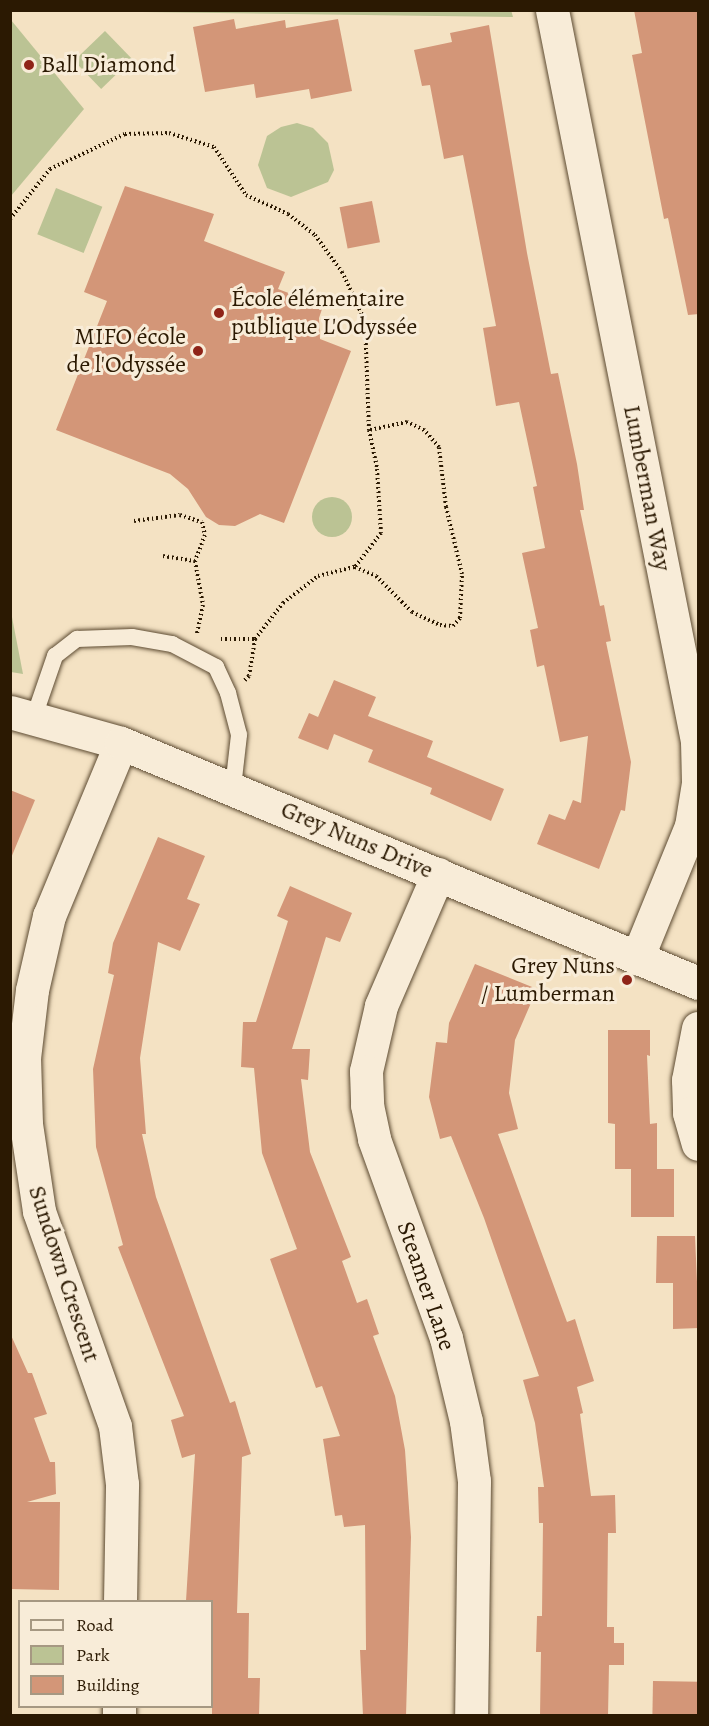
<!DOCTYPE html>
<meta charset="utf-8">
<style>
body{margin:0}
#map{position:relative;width:709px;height:1726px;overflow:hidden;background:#f4e2c3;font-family:Alegreya,serif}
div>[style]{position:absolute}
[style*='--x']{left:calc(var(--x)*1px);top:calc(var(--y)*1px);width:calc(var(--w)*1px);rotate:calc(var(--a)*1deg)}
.green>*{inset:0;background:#bbc394;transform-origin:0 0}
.round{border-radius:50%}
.building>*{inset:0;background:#d39678;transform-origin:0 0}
.path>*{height:4px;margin-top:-2px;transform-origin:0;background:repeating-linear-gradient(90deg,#2b1902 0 1.5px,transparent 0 4.5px)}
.roads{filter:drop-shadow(0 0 2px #5d4b32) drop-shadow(0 0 2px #5d4b32)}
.lane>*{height:16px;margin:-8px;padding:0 8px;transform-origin:8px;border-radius:8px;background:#f8ecd8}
.street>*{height:33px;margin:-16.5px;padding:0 16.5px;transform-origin:16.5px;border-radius:16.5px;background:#f8ecd8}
.secondary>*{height:33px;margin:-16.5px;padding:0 16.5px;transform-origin:16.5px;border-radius:16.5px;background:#f8ecd8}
.dots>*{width:16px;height:16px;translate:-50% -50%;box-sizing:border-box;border:3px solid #f8ecd8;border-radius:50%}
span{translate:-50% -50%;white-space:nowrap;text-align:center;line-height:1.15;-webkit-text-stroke:6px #f8ecd8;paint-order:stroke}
.poi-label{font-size:24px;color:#2b1902}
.left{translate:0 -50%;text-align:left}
.right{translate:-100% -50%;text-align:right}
.street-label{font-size:24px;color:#2b1902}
.frame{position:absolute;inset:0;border:12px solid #2b1902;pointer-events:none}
.legend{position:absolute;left:18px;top:1600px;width:195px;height:108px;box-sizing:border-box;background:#f8ecd8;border:2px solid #a69882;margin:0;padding:8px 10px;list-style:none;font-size:18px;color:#2b1902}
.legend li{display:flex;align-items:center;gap:12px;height:30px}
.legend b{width:30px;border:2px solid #a69882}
</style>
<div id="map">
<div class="green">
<i style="clip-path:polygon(511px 10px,513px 17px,66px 11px,66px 10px)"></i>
<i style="clip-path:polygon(11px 20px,84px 109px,11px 196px)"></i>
<i style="left:105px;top:31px;width:39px;height:43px;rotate:46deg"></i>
<i style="clip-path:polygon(297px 123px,313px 128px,328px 143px,334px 170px,328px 182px,291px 197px,267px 188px,258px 165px,267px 136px,281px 127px)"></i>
<i style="left:56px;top:188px;width:50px;height:50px;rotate:22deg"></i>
<i class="round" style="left:312px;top:497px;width:40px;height:40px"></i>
<i style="clip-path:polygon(10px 612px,11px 612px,23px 674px,11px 672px)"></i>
</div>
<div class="building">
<i style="clip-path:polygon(634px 10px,699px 10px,699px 314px,688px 315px,668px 218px,664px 219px,632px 55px,642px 53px)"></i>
<i style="clip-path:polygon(234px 19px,236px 29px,285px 20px,286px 28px,338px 19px,352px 91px,311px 99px,309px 89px,256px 98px,254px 84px,205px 92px,193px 27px)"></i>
<i style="clip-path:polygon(489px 25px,527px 253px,551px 374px,558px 373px,577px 464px,584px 510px,580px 510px,600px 606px,604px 605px,611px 641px,606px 642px,631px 762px,625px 811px,621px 810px,599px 869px,537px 844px,549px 814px,565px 820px,573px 800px,581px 803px,588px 736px,560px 742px,544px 665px,537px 667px,530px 630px,538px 628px,522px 553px,545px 548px,533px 487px,537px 486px,519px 402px,496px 406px,483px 328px,496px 326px,463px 155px,444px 159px,430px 85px,422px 86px,414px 50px,452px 42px,450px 33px)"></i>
<i style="clip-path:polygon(125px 186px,214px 214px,204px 241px,285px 272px,278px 289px,323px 306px,319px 318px,320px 339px,351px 351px,284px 523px,260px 514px,235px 526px,219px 525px,206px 517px,188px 489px,170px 474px,56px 430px,107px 301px,84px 292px)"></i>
<i style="left:372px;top:201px;width:42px;height:33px;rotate:79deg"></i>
<i style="clip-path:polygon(334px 680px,376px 697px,368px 716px,433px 741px,427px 757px,504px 789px,491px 821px,430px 794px,432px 788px,368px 762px,373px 750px,334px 734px,328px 750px,298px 738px,309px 713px,318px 717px)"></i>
<i style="clip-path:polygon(10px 790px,35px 800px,11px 858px,10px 858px)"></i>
<i style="clip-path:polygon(158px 837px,205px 856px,187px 899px,200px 904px,180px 951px,158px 942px,140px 1058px,146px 1134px,142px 1134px,156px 1197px,230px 1403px,235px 1401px,251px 1454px,242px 1457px,237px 1613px,249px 1613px,248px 1678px,260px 1678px,259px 1716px,212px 1716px,212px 1601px,186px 1601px,195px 1454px,182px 1458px,171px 1420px,184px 1416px,118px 1247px,123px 1245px,96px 1147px,93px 1069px,114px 975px,108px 973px,113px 943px)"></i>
<i style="clip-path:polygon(290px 886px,352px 913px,340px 942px,326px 937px,292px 1049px,310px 1049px,308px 1080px,301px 1079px,310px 1152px,351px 1257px,342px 1261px,357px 1303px,367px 1299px,379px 1334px,373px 1336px,395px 1396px,405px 1450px,411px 1537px,406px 1716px,363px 1716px,360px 1650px,366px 1650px,365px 1525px,344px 1527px,342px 1515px,335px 1516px,323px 1439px,340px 1436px,322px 1386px,316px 1388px,270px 1259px,297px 1249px,262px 1153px,254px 1068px,241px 1067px,243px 1022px,256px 1022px,288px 921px,277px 916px)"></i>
<i style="clip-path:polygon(475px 964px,537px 989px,515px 1040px,509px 1093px,518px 1129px,498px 1134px,567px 1322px,575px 1319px,594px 1381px,577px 1387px,583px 1413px,580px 1414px,591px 1496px,615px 1495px,616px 1533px,608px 1533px,607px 1627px,614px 1627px,614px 1643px,624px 1643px,624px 1665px,609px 1665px,608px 1716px,540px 1716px,541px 1652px,536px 1652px,537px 1616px,542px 1616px,543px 1523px,539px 1523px,538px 1487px,544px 1487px,535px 1423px,523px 1380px,539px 1376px,484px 1218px,451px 1136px,440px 1139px,429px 1097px,436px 1042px,447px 1043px,449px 1023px)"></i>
<i style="clip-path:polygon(608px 1030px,650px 1030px,650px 1056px,647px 1055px,650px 1124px,657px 1123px,657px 1169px,674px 1169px,674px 1217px,631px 1217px,631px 1169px,615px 1169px,615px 1124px,608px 1123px)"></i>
<i style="clip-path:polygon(657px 1236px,695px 1236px,699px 1328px,673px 1329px,673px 1283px,656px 1283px)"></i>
<i style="clip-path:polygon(10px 1333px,28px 1373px,32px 1373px,47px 1414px,34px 1418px,50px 1462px,55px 1462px,56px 1494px,27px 1502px,60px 1502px,59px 1590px,10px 1589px)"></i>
<i style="left:653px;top:1681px;width:46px;height:35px;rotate:1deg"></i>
</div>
<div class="path">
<i style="--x:10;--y:219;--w:64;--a:-51.3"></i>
<i style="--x:50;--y:169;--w:83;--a:-25"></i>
<i style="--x:125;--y:134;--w:44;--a:-1.3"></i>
<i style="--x:169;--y:133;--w:47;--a:17.3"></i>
<i style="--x:214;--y:147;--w:58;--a:56.3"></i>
<i style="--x:246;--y:195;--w:46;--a:24.3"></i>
<i style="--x:288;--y:214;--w:34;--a:38"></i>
<i style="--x:315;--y:235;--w:46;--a:53.9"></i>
<i style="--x:342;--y:272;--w:54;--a:64.9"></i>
<i style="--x:365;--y:321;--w:109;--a:87.9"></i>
<i style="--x:369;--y:430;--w:40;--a:78"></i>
<i style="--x:377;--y:469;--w:64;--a:86.4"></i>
<i style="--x:381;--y:533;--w:43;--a:127.4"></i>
<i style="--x:134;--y:521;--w:46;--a:-7.4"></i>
<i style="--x:180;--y:515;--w:23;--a:18"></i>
<i style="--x:202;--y:522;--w:13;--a:77"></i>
<i style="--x:205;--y:535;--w:28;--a:111"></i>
<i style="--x:195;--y:561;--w:45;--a:79.7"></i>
<i style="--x:203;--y:605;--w:29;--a:102"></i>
<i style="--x:163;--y:556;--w:32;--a:9"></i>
<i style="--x:221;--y:639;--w:34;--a:0"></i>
<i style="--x:255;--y:639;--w:37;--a:99"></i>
<i style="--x:249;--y:676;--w:6;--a:135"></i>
<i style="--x:255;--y:639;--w:46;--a:-52.1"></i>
<i style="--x:283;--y:603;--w:44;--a:-37.6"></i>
<i style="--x:318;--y:576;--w:38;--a:-14"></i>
<i style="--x:355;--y:567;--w:23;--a:23"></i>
<i style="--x:376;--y:576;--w:51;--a:45"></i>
<i style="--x:412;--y:612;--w:31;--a:25"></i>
<i style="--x:440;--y:625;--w:13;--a:4"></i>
<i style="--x:453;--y:626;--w:11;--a:-49"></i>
<i style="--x:460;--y:618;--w:44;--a:-87.4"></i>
<i style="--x:462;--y:574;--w:69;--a:-103.4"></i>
<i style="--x:446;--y:507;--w:60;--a:-96.7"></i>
<i style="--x:439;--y:447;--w:23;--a:-131"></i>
<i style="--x:424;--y:430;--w:19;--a:-155"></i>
<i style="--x:407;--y:422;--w:39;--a:168"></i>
</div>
<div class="roads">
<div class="lane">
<i style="--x:34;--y:717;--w:65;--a:-71"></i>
<i style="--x:55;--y:656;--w:28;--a:-38"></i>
<i style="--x:77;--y:639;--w:55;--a:-2.1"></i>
<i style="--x:132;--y:637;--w:41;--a:9.9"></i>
<i style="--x:172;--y:644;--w:50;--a:27.6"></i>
<i style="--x:216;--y:667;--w:29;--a:65"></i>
<i style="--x:228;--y:693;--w:43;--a:75.3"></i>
<i style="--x:239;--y:735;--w:53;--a:96.5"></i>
</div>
<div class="street">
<i style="--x:552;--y:10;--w:745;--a:78.78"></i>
<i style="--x:697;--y:741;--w:42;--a:88.6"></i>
<i style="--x:698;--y:783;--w:44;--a:99.2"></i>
<i style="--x:691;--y:826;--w:143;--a:112.2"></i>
<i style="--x:438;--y:874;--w:144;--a:113.4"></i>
<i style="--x:381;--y:1006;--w:67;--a:103"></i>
<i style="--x:366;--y:1071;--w:34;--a:88"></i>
<i style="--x:367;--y:1105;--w:35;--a:78"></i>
<i style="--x:374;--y:1139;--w:212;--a:70.1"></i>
<i style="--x:446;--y:1338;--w:85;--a:76.5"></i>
<i style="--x:466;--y:1421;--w:61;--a:82.4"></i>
<i style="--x:474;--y:1481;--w:235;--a:90.7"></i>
<i style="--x:698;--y:1028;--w:53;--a:100.9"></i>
<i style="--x:688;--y:1080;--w:33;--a:88"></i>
<i style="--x:689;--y:1113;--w:32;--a:74"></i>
<i style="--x:120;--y:1602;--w:118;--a:-89"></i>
<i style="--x:122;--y:1484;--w:58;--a:-96.9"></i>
<i style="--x:115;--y:1426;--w:228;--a:-109.5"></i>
<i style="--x:39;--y:1211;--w:88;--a:-98.5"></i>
<i style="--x:26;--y:1124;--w:66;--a:-91.7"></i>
<i style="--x:24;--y:1058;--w:68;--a:-83.3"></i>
<i style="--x:32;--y:990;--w:76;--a:-77.1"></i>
<i style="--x:49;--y:916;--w:187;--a:-67.4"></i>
<i style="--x:119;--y:1716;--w:10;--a:-90"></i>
</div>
<div class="secondary">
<i style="--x:10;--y:712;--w:115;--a:15.6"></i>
<i style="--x:121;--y:743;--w:625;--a:22.58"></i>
</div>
</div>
<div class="dots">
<i style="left:29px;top:65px;background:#8f2418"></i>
<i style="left:219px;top:313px;background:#8f2418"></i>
<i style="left:198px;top:351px;background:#8f2418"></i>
<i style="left:627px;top:980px;background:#8f2418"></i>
</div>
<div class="poi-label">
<span class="left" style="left:41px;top:65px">Ball Diamond</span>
<span class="left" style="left:231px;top:313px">École élémentaire<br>publique L'Odyssée</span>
<span class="right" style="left:186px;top:351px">MIFO école<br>de l'Odyssée</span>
<span class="right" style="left:615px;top:980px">Grey Nuns<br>/ Lumberman</span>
</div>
<div class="street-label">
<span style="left:647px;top:488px;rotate:79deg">Lumberman Way</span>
<span style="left:357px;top:840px;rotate:23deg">Grey Nuns Drive</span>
<span style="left:64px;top:1274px;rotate:72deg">Sundown Crescent</span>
<span style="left:426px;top:1286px;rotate:71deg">Steamer Lane</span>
</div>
<div class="frame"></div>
<ul class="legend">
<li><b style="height:8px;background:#f8ecd8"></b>Road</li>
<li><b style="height:16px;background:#bbc394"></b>Park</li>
<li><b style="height:16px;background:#d39678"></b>Building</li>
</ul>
</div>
